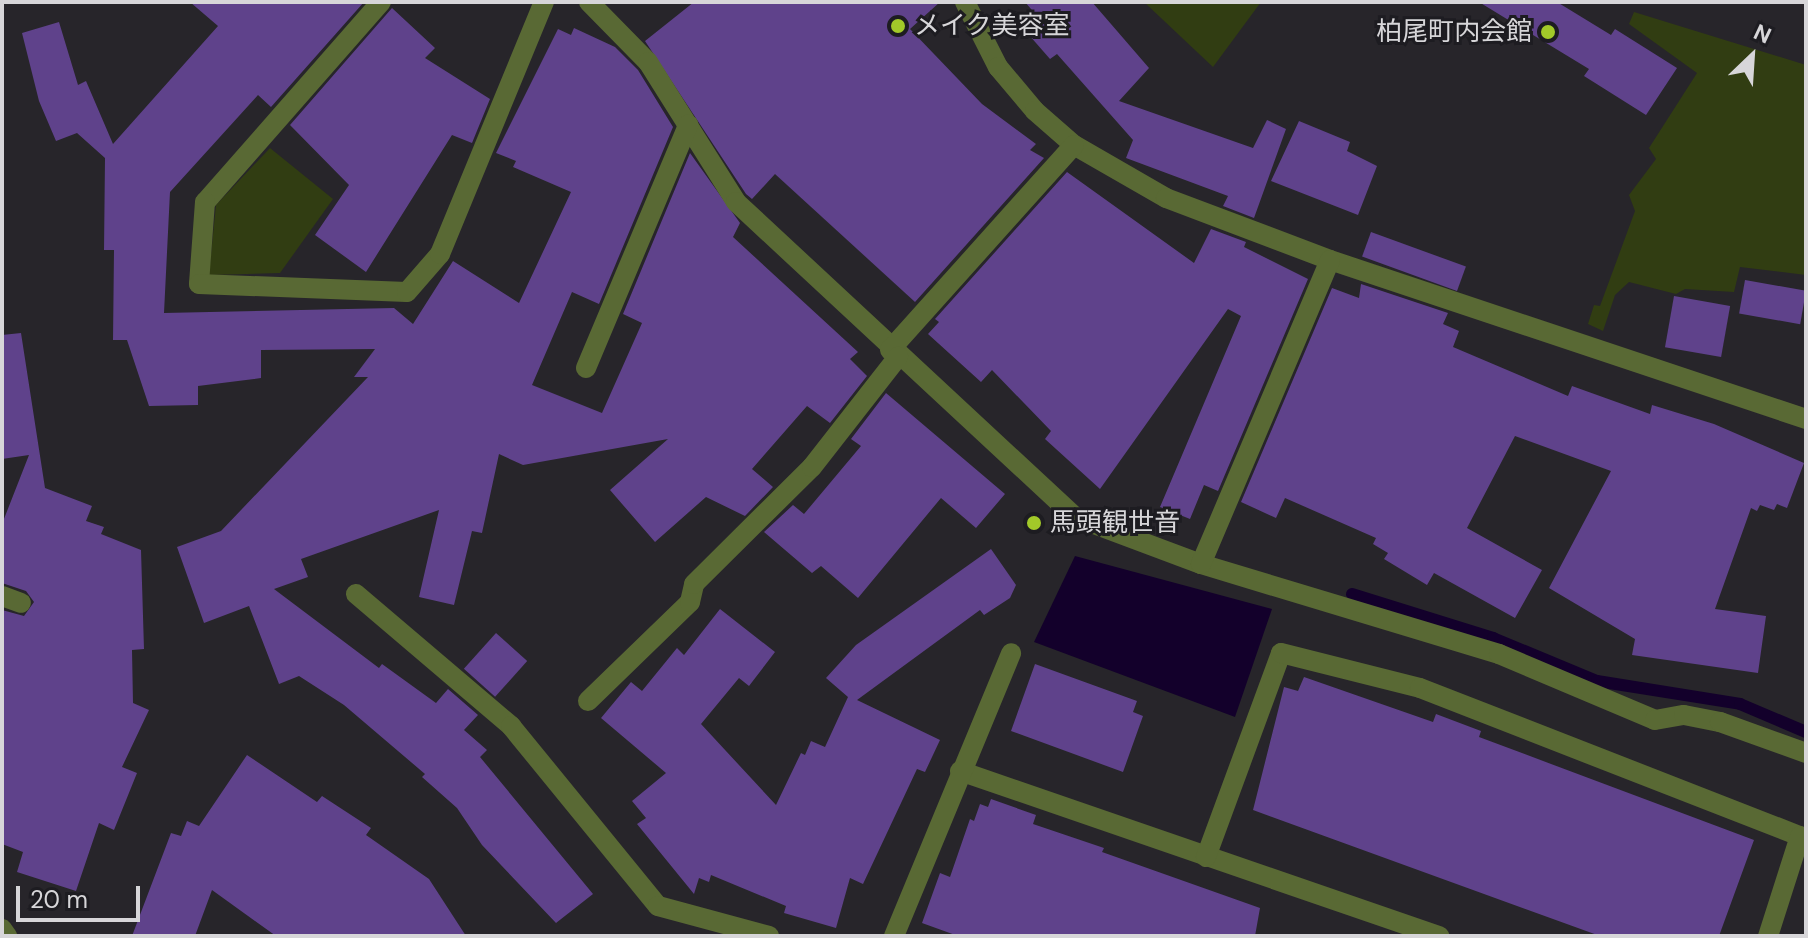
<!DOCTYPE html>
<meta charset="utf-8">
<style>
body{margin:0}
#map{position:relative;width:1808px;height:938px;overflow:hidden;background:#27252a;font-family:"DM Sans","Noto Sans JP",sans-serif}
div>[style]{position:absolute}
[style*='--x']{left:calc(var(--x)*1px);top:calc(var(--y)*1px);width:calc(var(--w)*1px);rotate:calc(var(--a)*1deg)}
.green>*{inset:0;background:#313d12}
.water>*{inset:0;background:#13002b}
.stream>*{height:12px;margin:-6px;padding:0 6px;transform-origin:6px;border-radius:6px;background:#13002b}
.building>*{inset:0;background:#5f428b;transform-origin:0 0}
.street>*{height:20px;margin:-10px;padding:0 10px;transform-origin:10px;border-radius:10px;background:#596934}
.dots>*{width:22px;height:22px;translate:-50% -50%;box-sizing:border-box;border:4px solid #1d1c21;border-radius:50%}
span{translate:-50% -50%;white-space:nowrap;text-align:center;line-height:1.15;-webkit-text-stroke:6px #1d1c21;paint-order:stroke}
.poi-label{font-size:26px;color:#d7d6d9}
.left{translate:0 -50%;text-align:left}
.right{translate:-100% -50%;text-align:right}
.frame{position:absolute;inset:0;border:4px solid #d7d6d9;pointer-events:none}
.north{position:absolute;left:1712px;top:16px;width:80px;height:80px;-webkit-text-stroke:6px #1d1c21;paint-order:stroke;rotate:25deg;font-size:22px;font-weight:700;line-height:32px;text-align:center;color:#d7d6d9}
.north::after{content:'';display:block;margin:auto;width:28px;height:36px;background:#d7d6d9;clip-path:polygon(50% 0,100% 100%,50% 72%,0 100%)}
.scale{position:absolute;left:16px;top:886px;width:124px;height:36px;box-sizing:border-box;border:4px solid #d7d6d9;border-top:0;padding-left:10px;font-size:24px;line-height:28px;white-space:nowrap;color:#d7d6d9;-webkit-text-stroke:6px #1d1c21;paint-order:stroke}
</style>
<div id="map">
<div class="green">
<i style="clip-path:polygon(1144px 2px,1261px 2px,1213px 67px)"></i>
<i style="clip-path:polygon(1634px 12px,1806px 65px,1806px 275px,1740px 267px,1734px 292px,1685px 289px,1676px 294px,1629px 282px,1615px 295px,1603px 331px,1588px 324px,1594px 305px,1600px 306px,1635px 211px,1629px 195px,1656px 159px,1649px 148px,1697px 73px,1629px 24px)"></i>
<i style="clip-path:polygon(270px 148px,333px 199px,280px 273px,209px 275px,216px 205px)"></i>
</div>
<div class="water">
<i style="clip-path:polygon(1075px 556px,1272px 609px,1235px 717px,1034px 642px)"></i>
</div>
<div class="stream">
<i style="--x:1352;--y:594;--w:148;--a:17.3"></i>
<i style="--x:1493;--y:638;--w:113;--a:22.5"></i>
<i style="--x:1597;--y:681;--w:145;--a:9.1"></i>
<i style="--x:1740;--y:704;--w:72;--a:23"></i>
</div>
<div class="building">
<i style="clip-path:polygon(190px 2px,364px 2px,271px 107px,258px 95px,170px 192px,164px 313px,394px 308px,413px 324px,453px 261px,519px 303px,571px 192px,513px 167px,516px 161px,496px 153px,558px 29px,571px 35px,574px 28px,615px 47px,638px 70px,673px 127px,599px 304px,572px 292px,532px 385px,602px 413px,642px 323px,623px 314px,690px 153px,740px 223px,733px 237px,858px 352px,850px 359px,867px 376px,830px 423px,807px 406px,752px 469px,773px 487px,745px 516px,706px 497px,655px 542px,610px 490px,668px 439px,523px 465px,499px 454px,482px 533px,472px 531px,454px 605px,419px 597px,439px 510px,301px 559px,308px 577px,274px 589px,379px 668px,382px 664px,436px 703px,448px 689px,478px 715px,464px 730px,487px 750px,480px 757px,593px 894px,556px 923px,482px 845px,457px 808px,422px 777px,425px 774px,344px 705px,299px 676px,279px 684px,249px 606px,204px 623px,177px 547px,221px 531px,368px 377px,354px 377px,375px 349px,261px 350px,261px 378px,198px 386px,198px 405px,149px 406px,127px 340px,113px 340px,114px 250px,104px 250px,105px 158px,77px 133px,56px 141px,39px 101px,22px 33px,59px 22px,78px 85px,86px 81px,113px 144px,218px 26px)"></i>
<i style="clip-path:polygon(694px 2px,940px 2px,910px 29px,982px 104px,1036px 144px,1030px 150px,1044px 158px,915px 302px,775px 174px,752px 199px,746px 194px,645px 41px)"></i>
<i style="clip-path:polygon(1025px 2px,1092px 2px,1149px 68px,1119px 101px,1253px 148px,1267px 120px,1286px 129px,1254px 218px,1223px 206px,1228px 196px,1126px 158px,1133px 140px,1057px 54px,1050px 59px,1029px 35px,1043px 23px)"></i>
<i style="clip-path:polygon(1479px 2px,1557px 2px,1611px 35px,1615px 29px,1677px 68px,1646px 115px,1584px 76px,1589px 69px)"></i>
<i style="clip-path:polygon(392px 8px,435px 48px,425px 58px,490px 99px,472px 143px,452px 135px,366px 272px,315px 235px,349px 185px,290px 125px)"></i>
<i style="clip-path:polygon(1299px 121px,1350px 142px,1347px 151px,1377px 166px,1358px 215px,1271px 181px)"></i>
<i style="clip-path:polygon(1067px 172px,1194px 263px,1211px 229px,1246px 242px,1244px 247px,1308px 279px,1218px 491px,1204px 485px,1190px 519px,1160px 507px,1241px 316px,1228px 309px,1100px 489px,1045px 439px,1051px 431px,992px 370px,981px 382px,928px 334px,939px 322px,935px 319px)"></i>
<i style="left:1371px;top:232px;width:101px;height:26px;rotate:20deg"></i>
<i style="left:1745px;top:280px;width:62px;height:34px;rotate:10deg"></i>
<i style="clip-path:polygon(1361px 284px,1448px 313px,1443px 324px,1459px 331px,1453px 347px,1568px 396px,1572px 386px,1650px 414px,1652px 405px,1714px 424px,1804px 463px,1787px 508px,1777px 504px,1774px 510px,1760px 505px,1757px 511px,1751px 508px,1715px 609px,1766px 616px,1758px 673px,1632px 655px,1635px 639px,1549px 588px,1611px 471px,1515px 436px,1467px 528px,1542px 570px,1515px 618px,1434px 573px,1427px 585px,1384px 559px,1388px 553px,1373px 544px,1376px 538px,1285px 498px,1276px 518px,1241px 502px,1332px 288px,1359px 298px)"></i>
<i style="left:1674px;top:296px;width:57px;height:52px;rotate:10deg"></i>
<i style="clip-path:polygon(21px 333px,45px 488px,92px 506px,86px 521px,104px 527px,101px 534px,141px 550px,144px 649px,132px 650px,133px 703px,149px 710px,122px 767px,137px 773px,114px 830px,99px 823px,76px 891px,17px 872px,23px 852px,2px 844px,2px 610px,24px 616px,34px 602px,26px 591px,2px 583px,2px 524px,29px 455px,2px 459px,2px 335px)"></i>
<i style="clip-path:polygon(886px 393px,1005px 494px,976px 528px,941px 498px,858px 598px,821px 566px,812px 573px,764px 532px,793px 505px,804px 514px,861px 446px,851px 439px)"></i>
<i style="clip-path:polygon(991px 549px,1016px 585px,1010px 598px,984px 615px,980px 610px,857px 700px,940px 740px,925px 772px,917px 769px,863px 884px,850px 878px,836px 928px,784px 913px,786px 906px,711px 875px,709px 882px,699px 878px,694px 894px,637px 824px,646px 818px,632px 801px,666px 773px,601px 718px,631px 682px,642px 691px,677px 648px,684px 655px,720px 609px,775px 652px,749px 686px,739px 678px,701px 724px,776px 805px,801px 753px,805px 755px,811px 741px,825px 747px,848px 697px,826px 678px,856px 645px)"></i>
<i style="left:496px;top:633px;width:42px;height:48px;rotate:42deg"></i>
<i style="clip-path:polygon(1035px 664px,1137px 701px,1133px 712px,1143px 716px,1123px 772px,1011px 731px)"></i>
<i style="clip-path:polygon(1304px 677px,1433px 722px,1436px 714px,1481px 731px,1479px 737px,1754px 840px,1719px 936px,1600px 936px,1253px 810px,1284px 687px,1298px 691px)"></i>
<i style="clip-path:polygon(247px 755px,317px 802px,322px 796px,371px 828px,366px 835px,429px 879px,466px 936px,276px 936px,212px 890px,195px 936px,132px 936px,171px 833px,181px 836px,187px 821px,199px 826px)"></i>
<i style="clip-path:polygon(991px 799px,1036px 815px,1033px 824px,1104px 848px,1102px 852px,1260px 908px,1255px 936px,958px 936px,922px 923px,940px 873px,950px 877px,970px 819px,974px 821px,980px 804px,988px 807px)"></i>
</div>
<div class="street">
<i style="--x:381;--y:2;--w:266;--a:131.3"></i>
<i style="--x:205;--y:202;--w:82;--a:94.2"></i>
<i style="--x:199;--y:284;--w:208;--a:2.2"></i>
<i style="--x:407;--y:292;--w:50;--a:-49"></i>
<i style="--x:440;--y:254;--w:273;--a:-67.6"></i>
<i style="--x:589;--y:2;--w:84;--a:45.5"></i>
<i style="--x:648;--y:62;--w:165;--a:57.8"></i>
<i style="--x:736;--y:202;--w:463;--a:42.9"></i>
<i style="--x:1075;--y:517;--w:134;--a:20.5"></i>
<i style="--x:1201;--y:564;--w:311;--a:16.8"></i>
<i style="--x:1499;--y:654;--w:169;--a:22.9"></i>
<i style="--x:1655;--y:720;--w:29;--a:-10"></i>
<i style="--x:1684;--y:715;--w:37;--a:11"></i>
<i style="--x:1720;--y:722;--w:91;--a:19.8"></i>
<i style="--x:965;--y:2;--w:73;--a:63.1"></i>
<i style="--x:998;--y:67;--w:57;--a:49.9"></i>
<i style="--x:1035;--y:111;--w:52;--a:41.1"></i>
<i style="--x:1074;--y:145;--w:106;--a:29.9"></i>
<i style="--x:1166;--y:198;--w:175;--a:20.7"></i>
<i style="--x:1330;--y:260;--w:502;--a:18.47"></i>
<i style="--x:890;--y:350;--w:275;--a:-48.1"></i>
<i style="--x:586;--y:368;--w:264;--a:-67.2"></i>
<i style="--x:1201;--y:564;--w:330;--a:-67"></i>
<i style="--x:356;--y:594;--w:204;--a:40.4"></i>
<i style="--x:511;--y:726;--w:232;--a:50.8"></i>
<i style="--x:658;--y:906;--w:115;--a:15.1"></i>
<i style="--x:2;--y:596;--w:20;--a:20"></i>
<i style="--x:588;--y:701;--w:142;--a:-44.1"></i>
<i style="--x:690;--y:602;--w:18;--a:-77"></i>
<i style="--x:694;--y:584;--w:166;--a:-44.8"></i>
<i style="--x:812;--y:467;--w:140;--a:-52"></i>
<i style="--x:960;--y:771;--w:507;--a:19.01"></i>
<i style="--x:1206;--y:857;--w:217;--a:-69.8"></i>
<i style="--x:1281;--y:653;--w:143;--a:14.1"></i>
<i style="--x:1420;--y:688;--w:408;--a:21.3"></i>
<i style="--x:1800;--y:836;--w:105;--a:107.7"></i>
<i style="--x:2;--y:929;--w:9;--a:54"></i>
<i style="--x:894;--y:936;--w:306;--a:-67.5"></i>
</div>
<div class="dots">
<i style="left:898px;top:26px;background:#a2c929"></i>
<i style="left:1548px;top:32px;background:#a2c929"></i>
<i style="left:1034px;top:523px;background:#a2c929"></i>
</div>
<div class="poi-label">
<span class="left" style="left:914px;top:26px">メイク美容室</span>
<span class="right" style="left:1532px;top:32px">柏尾町内会館</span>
<span class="left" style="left:1050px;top:523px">馬頭観世音</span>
</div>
<div class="frame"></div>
<div class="north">N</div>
<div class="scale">20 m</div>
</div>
